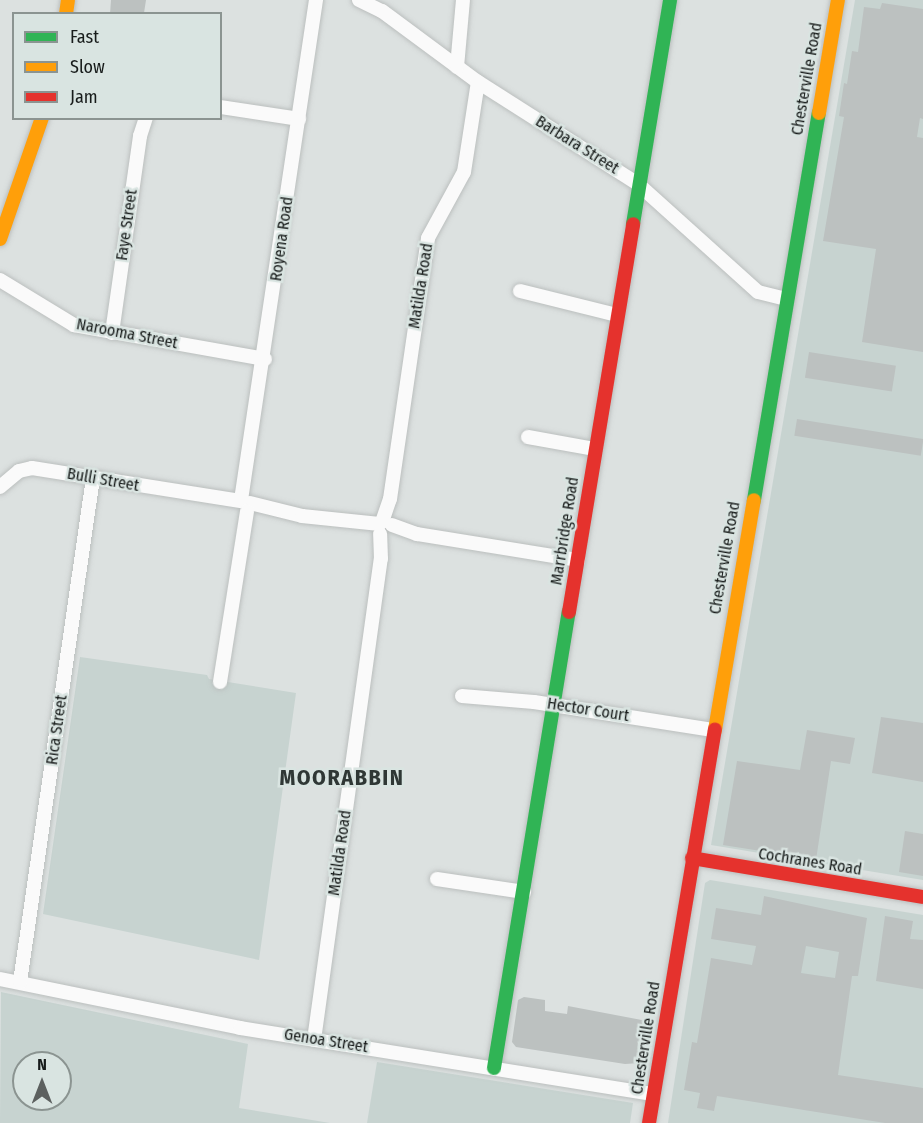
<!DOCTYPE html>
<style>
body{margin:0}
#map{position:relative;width:923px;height:1123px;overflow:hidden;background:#dce1e0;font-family:"Fira Sans Condensed",sans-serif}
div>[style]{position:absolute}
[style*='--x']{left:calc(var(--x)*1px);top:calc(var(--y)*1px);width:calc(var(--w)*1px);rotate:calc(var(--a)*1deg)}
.built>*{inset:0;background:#c7d3d0}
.building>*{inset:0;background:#bcc1c0;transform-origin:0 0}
.roads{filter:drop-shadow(0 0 2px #bbbfbe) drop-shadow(0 0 2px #bbbfbe)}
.street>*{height:14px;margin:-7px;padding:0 7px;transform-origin:7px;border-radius:7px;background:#fafafa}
.fast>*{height:14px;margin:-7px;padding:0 7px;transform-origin:7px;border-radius:7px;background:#30b455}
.slow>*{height:14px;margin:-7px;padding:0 7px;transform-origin:7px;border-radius:7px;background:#ff9f0a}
.jam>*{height:14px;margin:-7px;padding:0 7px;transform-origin:7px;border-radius:7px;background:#e5322d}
span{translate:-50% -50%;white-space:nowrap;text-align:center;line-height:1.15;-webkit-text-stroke:5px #d9e4e1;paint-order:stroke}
.street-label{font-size:16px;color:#171b1a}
.district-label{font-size:22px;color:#2f3735;font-weight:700;letter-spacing:1.5px}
.legend{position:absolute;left:12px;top:12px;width:210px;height:108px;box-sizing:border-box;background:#d9e4e1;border:2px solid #8b9491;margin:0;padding:8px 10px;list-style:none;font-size:18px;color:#171b1a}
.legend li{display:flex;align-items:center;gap:12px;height:30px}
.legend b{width:30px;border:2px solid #8b9491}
.north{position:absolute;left:12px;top:1051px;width:60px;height:60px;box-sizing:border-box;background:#d9e4e1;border:2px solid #8b9491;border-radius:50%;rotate:0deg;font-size:16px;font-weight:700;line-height:24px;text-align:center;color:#171b1a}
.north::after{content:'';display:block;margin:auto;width:21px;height:27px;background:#5c605f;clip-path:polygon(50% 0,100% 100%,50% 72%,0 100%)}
</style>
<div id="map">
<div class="built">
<i style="clip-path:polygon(855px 0,923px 0,923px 880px,711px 845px)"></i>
<i style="clip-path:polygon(80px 657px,207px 675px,209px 679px,296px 693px,259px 960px,43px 914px)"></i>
<i style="clip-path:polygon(710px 880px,923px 915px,923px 1123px,668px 1123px,705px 883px)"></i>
<i style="clip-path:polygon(evenodd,1px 992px,248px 1044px,239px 1108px,330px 1123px,0 1123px,1px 992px,24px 1063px,60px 1063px,60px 1099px,24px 1099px,24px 1063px)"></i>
<i style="clip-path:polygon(377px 1062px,633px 1103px,630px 1123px,367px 1123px)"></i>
</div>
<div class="building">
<i style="clip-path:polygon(111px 0,146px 0,144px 13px,110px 14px)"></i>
<i style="clip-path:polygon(882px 3px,923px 9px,923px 119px,920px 118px,917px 137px,923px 138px,923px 352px,862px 342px,876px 249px,823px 241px,844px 117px,839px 116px,844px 83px,847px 84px,852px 51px,858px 52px,864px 7px,880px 9px)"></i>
<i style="left:809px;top:352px;width:88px;height:26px;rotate:9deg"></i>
<i style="left:797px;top:419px;width:128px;height:17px;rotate:9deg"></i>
<i style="clip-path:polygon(881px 717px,923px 723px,923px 782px,872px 773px)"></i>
<i style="clip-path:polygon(807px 730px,855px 738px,850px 764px,831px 761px,816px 860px,723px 845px,737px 761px,800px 770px)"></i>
<i style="clip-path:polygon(905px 831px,923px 834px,923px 876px,899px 872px)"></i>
<i style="clip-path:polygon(evenodd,764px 896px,867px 918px,858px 976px,852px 976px,838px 1075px,923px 1088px,923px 1123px,885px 1123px,717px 1096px,714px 1111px,697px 1108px,700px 1093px,684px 1090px,692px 1042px,697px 1043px,711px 958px,752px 965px,756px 946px,711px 939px,716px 908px,761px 915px,764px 896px,806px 946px,839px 952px,835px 978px,801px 973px,806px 946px)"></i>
<i style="clip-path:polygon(885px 916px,913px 921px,910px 939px,923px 940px,923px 989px,876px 981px)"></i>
<i style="clip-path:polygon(524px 997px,545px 1000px,545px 1011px,567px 1014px,568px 1006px,647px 1021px,640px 1063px,625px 1064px,516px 1047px,512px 1042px,518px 1000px)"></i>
</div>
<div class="roads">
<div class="street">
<i style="--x:359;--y:0;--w:25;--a:26"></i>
<i style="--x:382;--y:11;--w:119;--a:36.5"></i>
<i style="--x:478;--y:82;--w:190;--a:32.5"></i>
<i style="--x:638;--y:184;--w:161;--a:42"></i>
<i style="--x:758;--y:292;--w:29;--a:14"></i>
<i style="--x:457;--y:67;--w:67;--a:-84.9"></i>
<i style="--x:220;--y:107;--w:80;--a:8.6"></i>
<i style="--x:0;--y:280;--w:87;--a:31.3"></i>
<i style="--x:74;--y:325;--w:194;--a:10.1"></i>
<i style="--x:520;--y:291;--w:100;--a:13.9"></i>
<i style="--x:112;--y:333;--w:199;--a:-81.9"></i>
<i style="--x:140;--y:136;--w:19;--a:-72"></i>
<i style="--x:528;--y:437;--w:67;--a:10.3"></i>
<i style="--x:0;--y:487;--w:25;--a:-40"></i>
<i style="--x:19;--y:471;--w:13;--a:-13"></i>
<i style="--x:32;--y:468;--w:211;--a:9"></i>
<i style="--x:241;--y:500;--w:506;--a:-81.47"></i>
<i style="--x:250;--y:503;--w:54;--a:14"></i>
<i style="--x:302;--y:516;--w:78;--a:5.9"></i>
<i style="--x:382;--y:522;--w:24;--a:-71"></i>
<i style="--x:390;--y:499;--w:264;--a:-81.7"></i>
<i style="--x:428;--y:238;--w:75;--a:-61.4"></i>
<i style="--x:464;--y:172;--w:91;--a:-81.2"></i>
<i style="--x:392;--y:525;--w:27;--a:20"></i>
<i style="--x:417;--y:534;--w:163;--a:9.2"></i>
<i style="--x:220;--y:682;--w:173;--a:-81"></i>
<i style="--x:462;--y:696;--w:72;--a:4.8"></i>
<i style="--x:534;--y:702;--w:181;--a:8.9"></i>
<i style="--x:437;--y:879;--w:88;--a:8.5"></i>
<i style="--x:0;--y:979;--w:245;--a:11.5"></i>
<i style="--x:240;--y:1028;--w:419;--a:9.1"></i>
<i style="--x:20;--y:982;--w:509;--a:-81.76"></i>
<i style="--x:314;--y:1040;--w:486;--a:-82.1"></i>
<i style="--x:381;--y:559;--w:25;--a:-92"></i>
</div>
<div class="fast">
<i style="--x:633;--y:224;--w:227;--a:-80.6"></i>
<i style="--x:754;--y:500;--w:392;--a:-80.5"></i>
<i style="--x:494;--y:1068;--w:462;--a:-80.7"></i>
</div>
<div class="slow">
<i style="--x:66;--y:14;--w:14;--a:-82"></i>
<i style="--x:819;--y:113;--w:115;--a:-80.5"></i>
<i style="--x:0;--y:239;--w:128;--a:-70.9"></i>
<i style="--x:715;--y:730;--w:233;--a:-80.4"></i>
</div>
<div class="jam">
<i style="--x:569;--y:612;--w:393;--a:-80.6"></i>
<i style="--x:692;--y:858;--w:234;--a:9.6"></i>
<i style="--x:649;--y:1123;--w:399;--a:-80.5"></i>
</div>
</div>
<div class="street-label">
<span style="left:807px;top:79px;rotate:-80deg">Chesterville Road</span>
<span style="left:577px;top:145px;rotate:32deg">Barbara Street</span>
<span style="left:127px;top:225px;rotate:-82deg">Faye Street</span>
<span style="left:282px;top:239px;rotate:-82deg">Royena Road</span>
<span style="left:421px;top:286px;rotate:-81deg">Matilda Road</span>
<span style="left:127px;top:334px;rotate:11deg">Narooma Street</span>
<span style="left:103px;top:480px;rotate:10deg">Bulli Street</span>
<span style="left:565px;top:531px;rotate:-81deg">Marrbridge Road</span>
<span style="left:725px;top:558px;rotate:-80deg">Chesterville Road</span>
<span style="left:588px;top:710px;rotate:9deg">Hector Court</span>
<span style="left:57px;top:730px;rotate:-82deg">Rica Street</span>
<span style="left:340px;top:853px;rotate:-82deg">Matilda Road</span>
<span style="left:810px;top:862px;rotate:9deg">Cochranes Road</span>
<span style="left:646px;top:1038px;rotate:-81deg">Chesterville Road</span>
<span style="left:326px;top:1041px;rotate:9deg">Genoa Street</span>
</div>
<div class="district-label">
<span style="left:342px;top:778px">MOORABBIN</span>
</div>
<ul class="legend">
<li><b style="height:8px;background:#30b455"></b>Fast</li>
<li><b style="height:8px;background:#ff9f0a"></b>Slow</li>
<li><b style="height:8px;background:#e5322d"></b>Jam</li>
</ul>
<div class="north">N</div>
</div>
